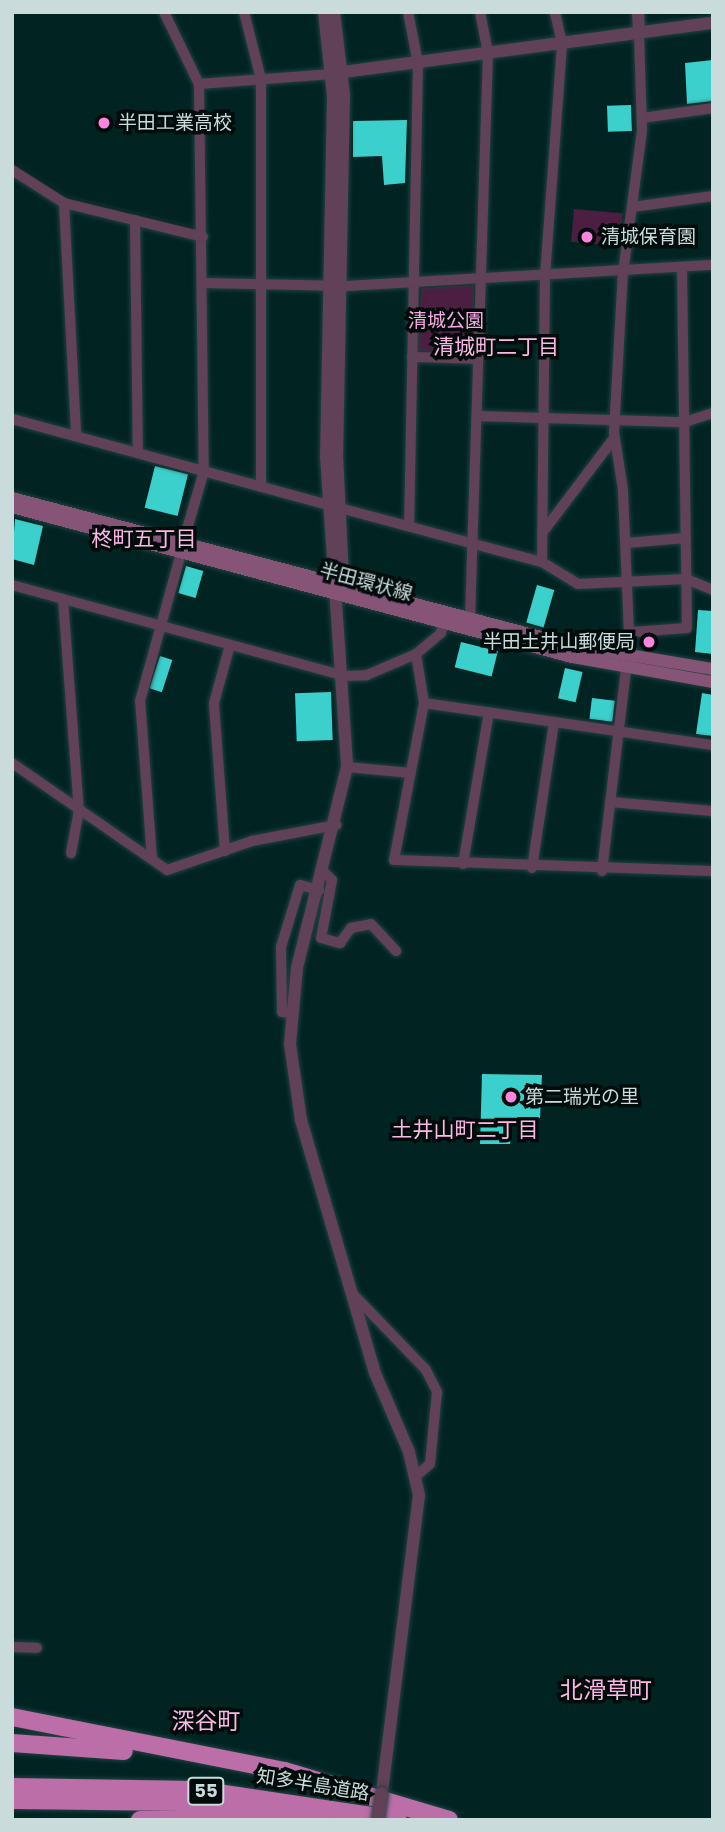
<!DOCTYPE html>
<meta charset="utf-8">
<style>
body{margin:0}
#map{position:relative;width:725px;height:1832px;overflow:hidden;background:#012423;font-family:Poppins,"Noto Sans JP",sans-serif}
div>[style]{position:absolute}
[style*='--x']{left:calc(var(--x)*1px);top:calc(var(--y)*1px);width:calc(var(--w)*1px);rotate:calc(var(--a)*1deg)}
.green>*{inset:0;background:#4c1e41;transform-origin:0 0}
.stream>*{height:2.5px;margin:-1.25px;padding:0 1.25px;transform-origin:1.25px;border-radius:1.25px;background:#000909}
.building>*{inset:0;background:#3cd0cc;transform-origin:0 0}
.roads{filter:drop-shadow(0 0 2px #214140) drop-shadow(0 0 2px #214140)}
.minor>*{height:10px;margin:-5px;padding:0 5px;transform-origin:5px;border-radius:5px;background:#604157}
.tertiary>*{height:12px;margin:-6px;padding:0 6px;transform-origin:6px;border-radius:6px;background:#604157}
.secondary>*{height:12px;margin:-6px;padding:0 6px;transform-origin:6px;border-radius:6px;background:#855477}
.motorway>*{height:18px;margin:-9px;padding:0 9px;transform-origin:9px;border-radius:9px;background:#bb6ea7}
.bridges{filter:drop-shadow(0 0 2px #214140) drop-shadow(0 0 2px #214140)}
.tertiary-bridge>*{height:12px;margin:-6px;padding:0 6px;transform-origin:6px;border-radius:6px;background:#604157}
.dots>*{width:19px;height:19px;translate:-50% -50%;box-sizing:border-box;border:4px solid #010b0a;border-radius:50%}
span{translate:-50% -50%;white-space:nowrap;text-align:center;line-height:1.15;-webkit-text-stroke:7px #010b0a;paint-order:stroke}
.shield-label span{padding:2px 5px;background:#010b0a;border:2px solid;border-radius:5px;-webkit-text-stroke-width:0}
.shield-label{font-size:18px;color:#c9dcdb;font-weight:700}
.poi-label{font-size:19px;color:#c9dcdb}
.left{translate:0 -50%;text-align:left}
.right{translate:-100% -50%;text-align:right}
.park-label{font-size:19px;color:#fcaae5}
.street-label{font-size:19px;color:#c9dcdb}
.neighbourhood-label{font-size:21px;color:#fcb7e7}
.quarter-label{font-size:23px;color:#fcb7e7}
.frame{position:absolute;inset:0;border:14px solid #c9dcdb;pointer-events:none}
</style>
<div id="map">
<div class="green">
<i style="left:574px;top:209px;width:49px;height:33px;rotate:5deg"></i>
<i style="clip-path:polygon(474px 285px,474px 353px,417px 351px,421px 288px)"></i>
</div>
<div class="stream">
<i style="--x:12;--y:162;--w:67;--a:32.7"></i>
<i style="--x:68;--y:198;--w:128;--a:13.6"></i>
</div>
<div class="building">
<i style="clip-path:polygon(713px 60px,713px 101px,687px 104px,685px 63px)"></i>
<i style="left:631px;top:105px;width:26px;height:24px;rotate:88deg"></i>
<i style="clip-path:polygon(407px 120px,405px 183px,384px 185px,382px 156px,353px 157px,353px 121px)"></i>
<i style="left:155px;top:466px;width:34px;height:43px;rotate:14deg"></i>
<i style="clip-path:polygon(15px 519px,43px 526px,34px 565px,12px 559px)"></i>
<i style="left:186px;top:566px;width:18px;height:28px;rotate:16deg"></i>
<i style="left:537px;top:585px;width:18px;height:39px;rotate:16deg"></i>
<i style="clip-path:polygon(698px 610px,713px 611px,713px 654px,695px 652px)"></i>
<i style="left:461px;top:642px;width:38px;height:26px;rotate:14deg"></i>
<i style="left:160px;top:656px;width:13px;height:34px;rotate:18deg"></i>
<i style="left:565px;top:668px;width:18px;height:31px;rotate:13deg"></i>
<i style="left:331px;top:692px;width:48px;height:36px;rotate:88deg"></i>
<i style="clip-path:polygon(702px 693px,713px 695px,713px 736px,696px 734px)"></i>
<i style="left:592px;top:698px;width:23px;height:21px;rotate:7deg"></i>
<i style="clip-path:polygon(482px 1074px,542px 1075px,540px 1118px,512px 1120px,510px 1144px,480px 1144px)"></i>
</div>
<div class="roads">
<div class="minor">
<i style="--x:164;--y:12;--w:80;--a:64.1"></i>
<i style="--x:199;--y:84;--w:387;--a:89.3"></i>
<i style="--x:204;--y:471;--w:75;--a:106.3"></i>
<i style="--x:244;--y:12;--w:69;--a:75.8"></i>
<i style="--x:261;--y:79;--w:408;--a:90"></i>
<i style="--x:408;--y:12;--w:52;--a:78.9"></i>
<i style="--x:418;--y:63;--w:463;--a:91.1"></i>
<i style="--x:199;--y:84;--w:133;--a:-4.3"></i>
<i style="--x:642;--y:118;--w:72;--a:-8"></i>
<i style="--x:12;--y:170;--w:62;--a:32.4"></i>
<i style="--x:64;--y:203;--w:143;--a:13.7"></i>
<i style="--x:64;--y:203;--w:232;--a:87"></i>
<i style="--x:632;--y:207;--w:82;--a:-7.7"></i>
<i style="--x:135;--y:220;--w:233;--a:89.3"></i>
<i style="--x:203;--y:283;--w:143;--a:1.2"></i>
<i style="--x:346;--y:286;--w:368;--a:-3.3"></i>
<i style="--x:412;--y:357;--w:66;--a:1.7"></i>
<i style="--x:477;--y:416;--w:208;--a:1.7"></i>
<i style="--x:685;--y:422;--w:29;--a:-18"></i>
<i style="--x:12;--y:419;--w:328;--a:15.2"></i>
<i style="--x:340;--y:508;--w:209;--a:15"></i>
<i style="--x:542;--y:562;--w:42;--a:31.4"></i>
<i style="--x:578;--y:584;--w:108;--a:-2.7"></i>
<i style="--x:686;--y:579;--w:29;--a:22"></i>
<i style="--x:543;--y:532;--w:118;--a:-52.9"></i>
<i style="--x:626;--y:543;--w:60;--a:-4.8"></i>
<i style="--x:542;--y:562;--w:286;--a:-89.4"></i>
<i style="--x:545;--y:276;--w:234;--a:-85.8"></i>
<i style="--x:562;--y:43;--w:32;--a:-103"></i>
<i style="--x:12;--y:585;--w:344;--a:15.3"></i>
<i style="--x:344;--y:676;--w:23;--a:-2"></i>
<i style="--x:367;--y:675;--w:53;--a:-23.2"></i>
<i style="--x:416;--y:654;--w:33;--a:-40"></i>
<i style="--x:441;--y:633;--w:10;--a:-79"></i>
<i style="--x:63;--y:599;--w:212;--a:85.7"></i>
<i style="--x:79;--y:810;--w:44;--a:100.5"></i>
<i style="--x:470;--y:619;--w:566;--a:-88.18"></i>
<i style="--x:488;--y:53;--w:42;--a:-101"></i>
<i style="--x:632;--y:632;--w:55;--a:-4.2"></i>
<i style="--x:687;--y:628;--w:361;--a:-90.8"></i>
<i style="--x:416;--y:654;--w:50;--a:80.7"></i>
<i style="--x:424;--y:703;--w:160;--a:100.8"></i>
<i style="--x:394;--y:860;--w:319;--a:2"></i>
<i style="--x:630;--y:658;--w:168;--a:-92.4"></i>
<i style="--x:623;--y:490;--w:59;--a:-98.8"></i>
<i style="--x:614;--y:432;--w:159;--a:-86.8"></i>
<i style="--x:623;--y:273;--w:144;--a:-82.4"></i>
<i style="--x:642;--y:130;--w:97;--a:-91.8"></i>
<i style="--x:424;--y:703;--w:292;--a:8.3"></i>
<i style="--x:12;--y:763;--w:188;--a:34.6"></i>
<i style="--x:167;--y:870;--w:90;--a:-18.8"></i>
<i style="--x:252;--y:841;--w:86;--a:-10.8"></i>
<i style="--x:347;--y:767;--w:64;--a:5.4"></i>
<i style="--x:610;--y:802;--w:103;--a:5"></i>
<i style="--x:225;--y:851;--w:148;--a:-94.3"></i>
<i style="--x:214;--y:703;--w:60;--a:-74.6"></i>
<i style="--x:152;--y:859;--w:158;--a:-94.3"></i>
<i style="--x:140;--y:701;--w:154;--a:-74.5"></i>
<i style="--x:463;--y:864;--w:154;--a:-80.3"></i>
<i style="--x:532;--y:868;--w:148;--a:-81.4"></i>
<i style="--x:602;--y:871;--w:203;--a:-83.2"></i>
<i style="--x:324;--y:872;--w:11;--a:45"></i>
<i style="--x:332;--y:880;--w:59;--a:100.7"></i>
<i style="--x:321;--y:938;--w:20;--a:15"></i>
<i style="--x:340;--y:943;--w:19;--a:-54"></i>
<i style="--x:351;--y:928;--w:20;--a:-11"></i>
<i style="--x:371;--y:924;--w:37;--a:47"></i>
<i style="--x:291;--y:1013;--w:9;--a:-174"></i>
<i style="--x:282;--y:1012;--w:65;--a:-90.9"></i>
<i style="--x:281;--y:947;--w:65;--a:-73"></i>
<i style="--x:300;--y:885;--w:20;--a:15"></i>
<i style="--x:351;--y:1292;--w:108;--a:46.1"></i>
<i style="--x:426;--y:1370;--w:25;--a:63"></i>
<i style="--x:437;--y:1392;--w:72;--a:95.6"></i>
<i style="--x:430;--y:1464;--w:18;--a:139"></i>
<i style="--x:12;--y:1647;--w:25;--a:2"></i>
</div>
<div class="tertiary">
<i style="--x:324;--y:12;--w:84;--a:83.9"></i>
<i style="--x:333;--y:96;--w:360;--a:91.1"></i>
<i style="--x:326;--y:456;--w:312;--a:86.1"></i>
<i style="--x:347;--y:767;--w:207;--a:104"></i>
<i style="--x:297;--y:968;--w:76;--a:95.3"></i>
<i style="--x:290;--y:1044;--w:77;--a:81.8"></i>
<i style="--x:301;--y:1120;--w:264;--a:73.7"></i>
<i style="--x:375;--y:1373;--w:86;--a:66.7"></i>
<i style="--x:409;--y:1452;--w:44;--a:76.9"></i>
<i style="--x:419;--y:1495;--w:300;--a:97.1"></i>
<i style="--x:334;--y:12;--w:84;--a:83.1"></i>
<i style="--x:344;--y:95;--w:360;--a:91.1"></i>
<i style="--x:337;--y:455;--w:121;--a:87.2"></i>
<i style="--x:343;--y:576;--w:11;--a:117"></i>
<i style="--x:638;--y:12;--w:21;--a:87"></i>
<i style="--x:336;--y:73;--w:380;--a:-7.6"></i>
</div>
<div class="secondary">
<i style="--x:12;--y:498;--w:582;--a:14.73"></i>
<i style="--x:575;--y:646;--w:140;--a:9.5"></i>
<i style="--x:12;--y:507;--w:580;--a:15"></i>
<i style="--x:572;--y:657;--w:143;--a:10.1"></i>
</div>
<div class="motorway">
<i style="--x:12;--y:1717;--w:278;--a:11.2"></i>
<i style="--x:285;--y:1771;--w:171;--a:16.6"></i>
<i style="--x:12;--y:1743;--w:112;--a:4.1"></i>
<i style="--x:12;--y:1787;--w:186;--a:0.9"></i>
<i style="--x:198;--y:1790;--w:202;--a:8.5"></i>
<i style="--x:12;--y:1800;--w:168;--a:0.7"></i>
<i style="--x:180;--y:1802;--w:145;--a:7.1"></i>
<i style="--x:140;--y:1820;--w:97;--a:0"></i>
</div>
</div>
<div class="bridges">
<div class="tertiary-bridge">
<i style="--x:378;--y:1820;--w:27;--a:-82"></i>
</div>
</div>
<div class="dots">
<i style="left:104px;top:123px;background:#fe85df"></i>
<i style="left:587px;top:237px;background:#fe85df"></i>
<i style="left:649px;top:642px;background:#fe85df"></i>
<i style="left:511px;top:1097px;background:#fe85df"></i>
</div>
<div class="shield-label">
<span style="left:206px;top:1791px">55</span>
</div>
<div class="poi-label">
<span class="left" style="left:118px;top:123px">半田工業高校</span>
<span class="left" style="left:601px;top:237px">清城保育園</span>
<span class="right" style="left:635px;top:642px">半田土井山郵便局</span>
<span class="left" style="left:525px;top:1097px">第二瑞光の里</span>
</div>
<div class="park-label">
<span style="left:446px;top:321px">清城公園</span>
</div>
<div class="street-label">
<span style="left:366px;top:582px;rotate:15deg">半田環状線</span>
<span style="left:313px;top:1785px;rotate:9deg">知多半島道路</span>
</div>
<div class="neighbourhood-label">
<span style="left:496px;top:347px">清城町二丁目</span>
<span style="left:144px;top:539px">柊町五丁目</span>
<span style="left:465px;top:1130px">土井山町二丁目</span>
</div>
<div class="quarter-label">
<span style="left:606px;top:1690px">北滑草町</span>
<span style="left:206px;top:1721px">深谷町</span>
</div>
<div class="frame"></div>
</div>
